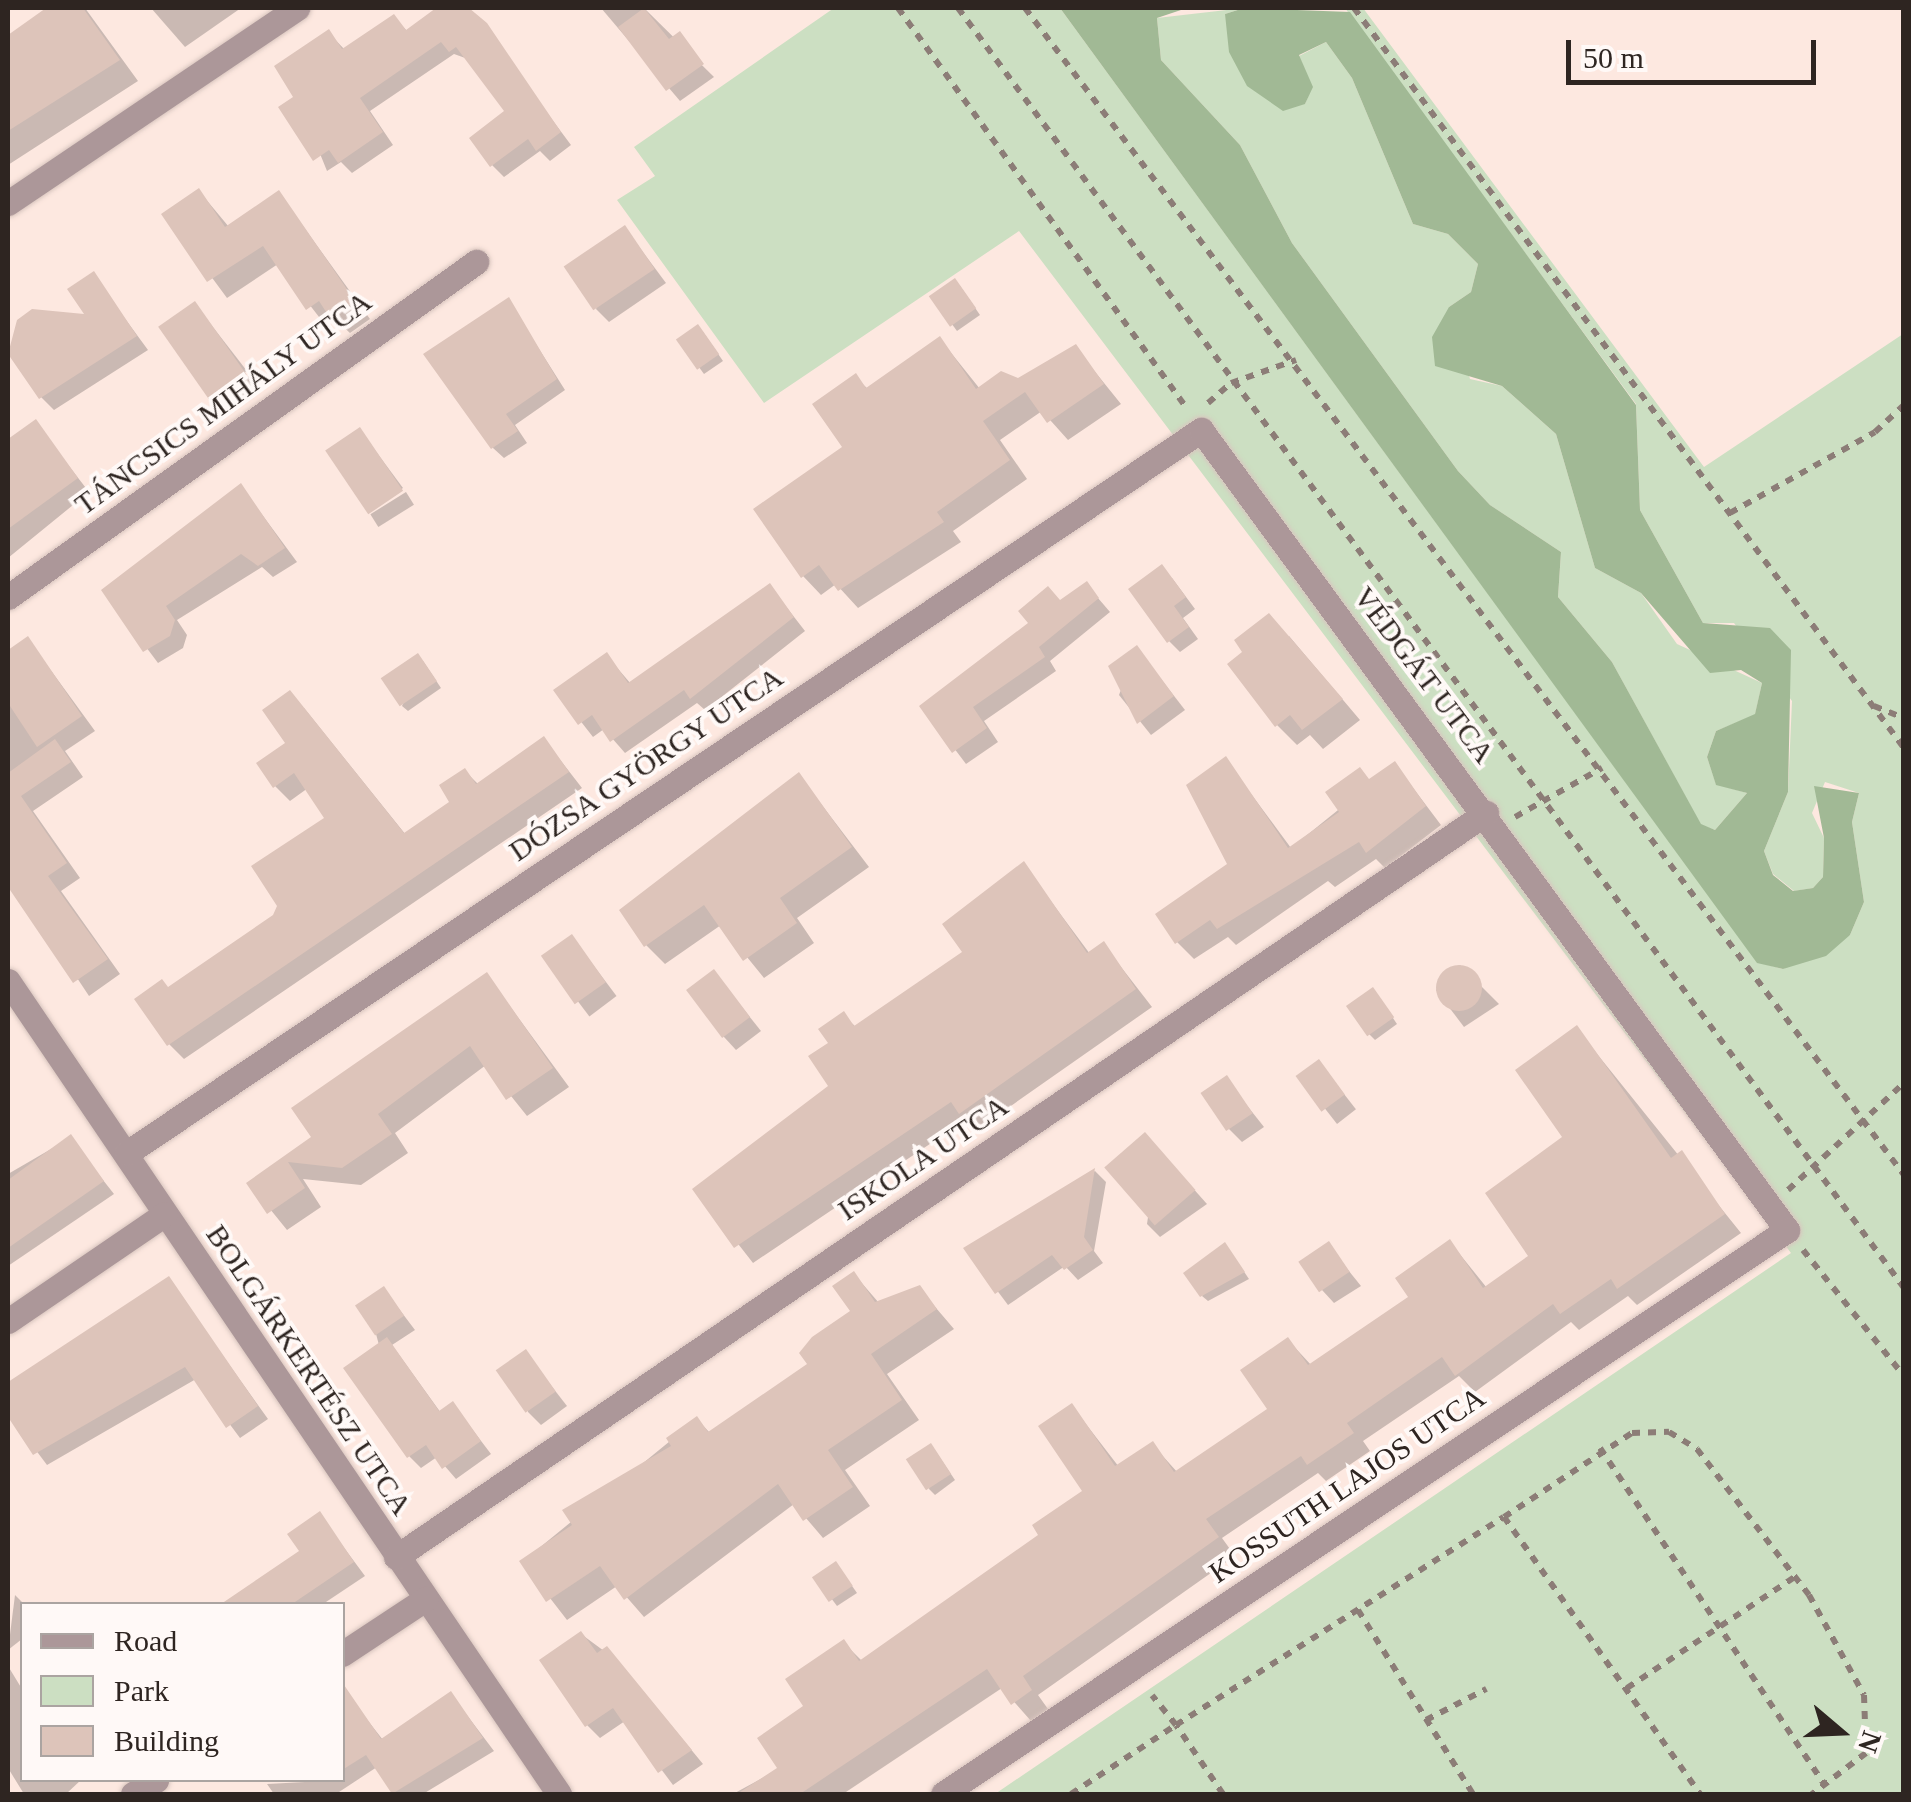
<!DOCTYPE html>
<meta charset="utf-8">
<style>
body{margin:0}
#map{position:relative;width:1911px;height:1802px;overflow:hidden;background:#fde8e0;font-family:"Times New Roman",serif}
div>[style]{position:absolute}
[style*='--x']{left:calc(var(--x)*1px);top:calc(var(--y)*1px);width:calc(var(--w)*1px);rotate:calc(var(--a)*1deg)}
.green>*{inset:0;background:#ccdfc2}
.forest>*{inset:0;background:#a1b995}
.shadow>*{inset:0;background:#0003;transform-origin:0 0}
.building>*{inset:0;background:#ddc4ba;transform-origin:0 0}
.round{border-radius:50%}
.path>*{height:6px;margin-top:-3px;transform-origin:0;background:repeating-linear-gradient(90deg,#8c7d77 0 8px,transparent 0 16px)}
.roads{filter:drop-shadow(0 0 2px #d8c5be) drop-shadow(0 0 2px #d8c5be)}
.street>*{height:25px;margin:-12.5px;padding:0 12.5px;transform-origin:12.5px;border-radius:12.5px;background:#ac9799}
span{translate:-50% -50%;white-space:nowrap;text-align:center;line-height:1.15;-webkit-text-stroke:8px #fff9f7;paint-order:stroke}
.street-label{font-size:30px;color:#2e2521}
.frame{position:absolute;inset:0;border:10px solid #2e2521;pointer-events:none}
.legend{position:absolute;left:20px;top:1602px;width:325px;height:180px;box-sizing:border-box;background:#fff9f7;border:2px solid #aba4a1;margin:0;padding:12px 18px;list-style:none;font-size:30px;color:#2e2521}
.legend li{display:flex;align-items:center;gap:20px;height:50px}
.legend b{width:50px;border:2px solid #aba4a1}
.north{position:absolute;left:1791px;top:1682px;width:100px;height:100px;-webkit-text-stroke:8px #fff9f7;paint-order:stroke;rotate:109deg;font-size:28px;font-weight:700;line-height:40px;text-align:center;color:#2e2521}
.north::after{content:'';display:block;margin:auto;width:35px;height:45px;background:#2e2521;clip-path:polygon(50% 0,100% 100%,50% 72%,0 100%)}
.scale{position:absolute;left:1566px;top:40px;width:250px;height:45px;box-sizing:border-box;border:5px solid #2e2521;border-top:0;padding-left:12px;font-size:30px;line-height:35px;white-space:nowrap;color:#2e2521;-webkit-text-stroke:8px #fff9f7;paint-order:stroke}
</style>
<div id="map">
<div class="green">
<i style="clip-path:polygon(834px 8px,1060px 8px,1757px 962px,1783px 969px,1850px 935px,1864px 902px,1852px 822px,1859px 793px,1825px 782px,1812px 813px,1824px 838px,1823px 877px,1813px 888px,1794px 891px,1773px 874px,1764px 851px,1788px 792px,1792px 701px,1734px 623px,1703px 623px,1640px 510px,1636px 404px,1345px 8px,1363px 8px,1704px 467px,1903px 334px,1903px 1794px,995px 1794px,1791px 1253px,1019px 231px,764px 403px,617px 200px,655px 176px,634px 147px)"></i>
<i style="clip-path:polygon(1244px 8px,1225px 14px,1305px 104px,1312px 87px,1299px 56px,1326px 42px,1352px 78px,1413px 224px,1448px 234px,1478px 264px,1471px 292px,1449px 307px,1470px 379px,1502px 386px,1556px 434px,1595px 568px,1641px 593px,1677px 644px,1762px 683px,1755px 715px,1716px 731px,1707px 757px,1716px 784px,1747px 793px,1715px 830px,1701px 825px,1612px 662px,1558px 597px,1561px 552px,1490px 505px,1458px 471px,1292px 243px,1240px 145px,1161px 60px,1157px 18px)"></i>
</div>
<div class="forest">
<i style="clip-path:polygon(1060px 8px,1187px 8px,1157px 18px,1161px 60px,1240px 145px,1292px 243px,1458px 471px,1490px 505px,1561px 552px,1558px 597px,1612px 662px,1701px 824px,1715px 830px,1747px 793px,1716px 785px,1707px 757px,1716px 731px,1755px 714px,1762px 683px,1741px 670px,1710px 673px,1641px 593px,1595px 568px,1556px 434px,1502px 386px,1435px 366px,1432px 337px,1449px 307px,1471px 292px,1478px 264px,1448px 234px,1413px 224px,1352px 78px,1326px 42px,1299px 55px,1313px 87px,1305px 104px,1283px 111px,1247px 86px,1229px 52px,1225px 14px,1244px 8px,1350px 12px,1636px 405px,1640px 510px,1703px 623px,1770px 628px,1791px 650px,1788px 792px,1764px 851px,1773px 875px,1793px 891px,1813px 888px,1823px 877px,1824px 838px,1814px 786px,1859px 793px,1852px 822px,1864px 902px,1850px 935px,1826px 956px,1783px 969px,1757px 963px)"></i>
</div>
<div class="shadow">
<i style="clip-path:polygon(50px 8px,85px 8px,138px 81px,8px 165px,8px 55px,23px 44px,15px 33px)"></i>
<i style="clip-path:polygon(151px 8px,241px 8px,185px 47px)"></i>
<i style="clip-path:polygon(440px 8px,469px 8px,571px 145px,550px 161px,540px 151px,504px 177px,492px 165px,508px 112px,468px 59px,454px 54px,370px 111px,393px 145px,352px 173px,341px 162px,327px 171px,297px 97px,328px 32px,345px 50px,394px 17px,408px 32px)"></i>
<i style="clip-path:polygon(601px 8px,644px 8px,714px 77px,680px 101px)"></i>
<i style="clip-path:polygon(199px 191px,229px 227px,279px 193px,370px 319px,350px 333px,335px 319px,326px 326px,278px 264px,227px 298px,165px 214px)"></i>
<i style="clip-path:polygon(625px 228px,666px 283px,609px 322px,596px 309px)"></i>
<i style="clip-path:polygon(93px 275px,148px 350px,54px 410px,41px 397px,89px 317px)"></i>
<i style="clip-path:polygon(960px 286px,980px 315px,957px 331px,932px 297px)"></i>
<i style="clip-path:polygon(508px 300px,565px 390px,515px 425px,527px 443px,504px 458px,493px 448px)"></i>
<i style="clip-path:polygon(195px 304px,247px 371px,211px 397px)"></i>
<i style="clip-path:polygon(703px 332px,723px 361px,704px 374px,679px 340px)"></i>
<i style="clip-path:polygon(940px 339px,980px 389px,1018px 381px,1075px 347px,1121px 404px,1068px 440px,1042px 411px,1000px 440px,1027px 479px,953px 531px,961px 542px,858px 608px,836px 584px,821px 595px,803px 576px,845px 448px,855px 377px,868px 389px)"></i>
<i style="left:249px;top:376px;width:15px;height:43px;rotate:53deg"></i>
<i style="clip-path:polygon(35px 422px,89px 492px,8px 558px,8px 478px,17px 472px,8px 442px)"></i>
<i style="clip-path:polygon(360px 430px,403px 488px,368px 512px)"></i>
<i style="clip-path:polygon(241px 486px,297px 562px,273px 577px,262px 567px,177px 620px,187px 635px,183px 648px,158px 663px,104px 591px)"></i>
<i style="left:406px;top:492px;width:15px;height:42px;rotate:58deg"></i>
<i style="clip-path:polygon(1172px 578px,1195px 609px,1183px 618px,1198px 639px,1180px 652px,1169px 641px)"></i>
<i style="clip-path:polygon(1086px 584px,1110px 612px,1050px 661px,1056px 671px,984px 721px,998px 742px,966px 764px,923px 707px)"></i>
<i style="clip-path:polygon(770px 586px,805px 631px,705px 710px,697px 703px,625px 753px,604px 729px,593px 737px,557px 691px,607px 656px,631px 684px)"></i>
<i style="clip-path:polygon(1289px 636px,1360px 720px,1323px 749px,1310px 735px,1297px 745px,1277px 725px)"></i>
<i style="clip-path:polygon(28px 639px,95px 731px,65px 751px,83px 777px,33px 811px,80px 878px,61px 891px,120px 974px,89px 996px,8px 874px,8px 653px)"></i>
<i style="clip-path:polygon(1137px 648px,1185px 710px,1151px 735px,1119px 695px)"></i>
<i style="clip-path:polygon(423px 661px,441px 688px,408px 711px,402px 706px)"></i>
<i style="clip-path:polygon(304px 708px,406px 835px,453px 803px,465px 771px,479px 785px,544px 739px,582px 788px,184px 1059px,169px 1044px,169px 989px,275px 917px,328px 819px,308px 788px,290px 801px,275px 786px)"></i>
<i style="clip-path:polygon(1226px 760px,1291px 848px,1395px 764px,1441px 825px,1385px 868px,1376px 859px,1335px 887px,1328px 881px,1236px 945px,1228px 937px,1194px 959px,1177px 942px,1230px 865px)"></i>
<i style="clip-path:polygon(799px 775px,869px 867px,797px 918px,814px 943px,764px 978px,721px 925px,665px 964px,646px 945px)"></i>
<i style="clip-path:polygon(1024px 865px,1090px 954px,1104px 945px,1152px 1007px,978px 1129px,967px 1119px,753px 1263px,696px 1190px,832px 1087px,832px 1044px,843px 1015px,856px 1027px,965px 953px)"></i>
<i style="left:572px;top:937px;width:74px;height:34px;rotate:53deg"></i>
<i style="clip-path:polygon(1460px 965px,1499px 1004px,1464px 1027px,1436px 990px)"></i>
<i style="clip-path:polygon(714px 972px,761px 1031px,736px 1050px,724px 1037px)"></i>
<i style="clip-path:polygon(487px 975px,569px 1087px,527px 1116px,486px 1065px,395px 1133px,408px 1153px,361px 1185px,303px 1179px,321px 1207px,287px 1230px,249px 1183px,314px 1138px)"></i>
<i style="clip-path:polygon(1378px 996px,1397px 1024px,1375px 1040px,1369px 1034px)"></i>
<i style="clip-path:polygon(1577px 1029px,1741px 1233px,1637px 1305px,1628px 1296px,1579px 1330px,1571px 1322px,1475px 1392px,1459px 1376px,1363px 1441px,1370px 1451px,1326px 1481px,1318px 1473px,1222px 1538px,1235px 1556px,1038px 1695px,1048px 1709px,1031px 1721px,1002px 1688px,843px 1794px,733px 1794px,781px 1768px,843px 1642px,862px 1661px,1042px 1535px,1085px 1492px,1072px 1406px,1119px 1467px,1152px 1444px,1178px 1473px,1271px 1410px,1288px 1340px,1312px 1366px,1412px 1298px,1450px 1242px,1487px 1288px,1532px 1257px,1565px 1137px)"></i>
<i style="left:1319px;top:1062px;width:60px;height:24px;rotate:52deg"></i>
<i style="clip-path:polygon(1226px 1079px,1264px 1127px,1242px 1142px,1229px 1129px)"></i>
<i style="clip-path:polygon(70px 1138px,114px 1194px,8px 1266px,8px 1174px)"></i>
<i style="clip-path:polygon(1158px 1149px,1207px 1204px,1160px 1237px,1147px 1224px)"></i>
<i style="clip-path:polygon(1095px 1171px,1106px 1182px,1094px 1251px,1103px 1263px,1078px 1280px,1065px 1266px,1008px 1305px,966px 1249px)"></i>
<i style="clip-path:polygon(1328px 1245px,1361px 1286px,1334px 1303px,1322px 1290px)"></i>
<i style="clip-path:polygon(1230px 1251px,1249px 1279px,1208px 1301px,1202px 1296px)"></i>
<i style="clip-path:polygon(854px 1274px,879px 1303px,919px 1288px,954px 1329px,887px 1374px,919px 1420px,845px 1470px,870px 1506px,823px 1538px,794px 1504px,644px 1617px,617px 1586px,567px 1620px,522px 1562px,697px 1419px,710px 1433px,810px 1365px,854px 1312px)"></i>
<i style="clip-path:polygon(168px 1279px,268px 1419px,240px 1438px,196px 1379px,47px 1465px,8px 1413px,8px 1385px)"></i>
<i style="clip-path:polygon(384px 1289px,415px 1330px,392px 1345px,441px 1413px,453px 1404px,491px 1454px,456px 1479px,437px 1457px,421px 1468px,409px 1456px,376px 1334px)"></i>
<i style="clip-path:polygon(525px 1352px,567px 1406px,541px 1425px,528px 1412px)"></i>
<i style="clip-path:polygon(936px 1452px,955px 1480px,935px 1495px,929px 1489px)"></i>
<i style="clip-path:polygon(319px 1514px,365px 1576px,323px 1604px,225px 1604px,302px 1552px)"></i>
<i style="clip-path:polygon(841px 1570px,857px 1593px,837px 1606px,816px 1578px)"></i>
<i style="clip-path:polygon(15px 1595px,24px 1604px,22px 1639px,8px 1650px)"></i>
<i style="clip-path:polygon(581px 1634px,619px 1662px,703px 1764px,673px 1785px,625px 1721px,600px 1738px,587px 1725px,543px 1661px)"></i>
<i style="clip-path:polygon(8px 1666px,22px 1689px,22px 1780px,81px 1780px,66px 1794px,24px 1794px,8px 1768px)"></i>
<i style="clip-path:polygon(451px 1694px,494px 1751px,423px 1794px,396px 1794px,377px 1767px,336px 1794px,274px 1794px,267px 1784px,342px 1780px,342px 1710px,354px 1703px,383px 1740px)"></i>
</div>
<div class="building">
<i style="clip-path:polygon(46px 8px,83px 8px,120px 60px,8px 131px,8px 35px)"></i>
<i style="clip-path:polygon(436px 8px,469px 8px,487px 23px,561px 132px,536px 151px,528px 139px,490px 167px,469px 138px,504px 111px,456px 47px,449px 52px,441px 42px,360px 98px,383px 132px,338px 163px,329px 150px,313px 161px,278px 107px,293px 97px,274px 66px,329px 29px,342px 49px,394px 14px,406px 30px)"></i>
<i style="clip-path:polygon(644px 8px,669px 39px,680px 31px,704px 64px,666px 91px,618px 27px)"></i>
<i style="clip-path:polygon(199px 188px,225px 227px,279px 190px,355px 301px,330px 318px,319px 301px,306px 310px,263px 246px,207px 282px,161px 214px)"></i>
<i style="left:625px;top:225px;width:53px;height:74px;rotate:56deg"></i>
<i style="clip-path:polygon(94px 271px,137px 336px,39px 399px,8px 354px,17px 320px,32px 309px,84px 314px,67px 289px)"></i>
<i style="left:955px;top:278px;width:37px;height:32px;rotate:55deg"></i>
<i style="clip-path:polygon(509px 297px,557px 379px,506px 414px,518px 431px,491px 449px,423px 354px)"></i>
<i style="left:195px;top:301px;width:90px;height:45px;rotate:55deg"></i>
<i style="left:698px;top:324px;width:37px;height:27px;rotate:55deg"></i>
<i style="clip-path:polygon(940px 336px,976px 389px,1001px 371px,1018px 378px,1076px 344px,1104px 384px,1047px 423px,1025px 392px,983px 421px,1010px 460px,937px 512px,944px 522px,838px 591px,819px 565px,801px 578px,753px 509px,842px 447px,812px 404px,856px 373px,866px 388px)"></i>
<i style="clip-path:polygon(36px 419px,78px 478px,8px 529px,8px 439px)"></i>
<i style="left:360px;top:427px;width:77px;height:42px;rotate:56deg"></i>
<i style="clip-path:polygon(241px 483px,285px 548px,258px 566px,241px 554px,166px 606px,175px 620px,170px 636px,143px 652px,101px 590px)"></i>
<i style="clip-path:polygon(1162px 564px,1186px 597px,1174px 606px,1189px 627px,1167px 643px,1128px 589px)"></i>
<i style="clip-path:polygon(1087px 581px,1099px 598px,1039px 647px,1045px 657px,973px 707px,987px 728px,952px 753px,919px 706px,1028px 623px,1018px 611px,1048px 586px,1060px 600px)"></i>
<i style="clip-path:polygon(770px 583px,794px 617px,690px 699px,684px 690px,610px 742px,592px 715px,578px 725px,553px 690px,607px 652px,628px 683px)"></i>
<i style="clip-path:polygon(1269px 613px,1343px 699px,1302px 730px,1290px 715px,1275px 727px,1227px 664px,1242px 652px,1234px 640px)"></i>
<i style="clip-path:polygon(28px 636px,82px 716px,37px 747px,8px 703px,8px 650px)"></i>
<i style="clip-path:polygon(1137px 645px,1174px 696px,1137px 724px,1108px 666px)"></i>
<i style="left:418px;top:653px;width:34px;height:45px;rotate:56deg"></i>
<i style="clip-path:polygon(290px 690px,404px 833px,449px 802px,439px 785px,465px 768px,476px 784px,544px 736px,569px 772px,167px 1046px,134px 999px,162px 979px,168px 987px,273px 915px,277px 906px,251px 866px,324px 818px,294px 773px,273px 788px,256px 763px,285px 743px,262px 710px)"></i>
<i style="clip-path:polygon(55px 739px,71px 762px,21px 796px,67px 863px,48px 876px,108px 959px,73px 983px,8px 887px,8px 773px)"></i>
<i style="clip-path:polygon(1226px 756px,1288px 848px,1339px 812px,1325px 792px,1360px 767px,1369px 779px,1395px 761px,1426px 806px,1366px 853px,1359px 842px,1217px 929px,1210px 920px,1175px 944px,1155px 914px,1227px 864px,1186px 785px)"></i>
<i style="clip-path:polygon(799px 772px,852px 847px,780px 898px,797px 923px,743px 961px,704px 905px,644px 947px,619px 910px)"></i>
<i style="clip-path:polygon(1024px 861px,1087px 953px,1104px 941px,1136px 989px,959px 1114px,951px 1102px,734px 1248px,692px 1189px,828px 1086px,808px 1056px,828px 1043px,818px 1029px,844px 1011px,854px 1026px,962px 952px,942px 924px)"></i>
<i style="left:572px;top:934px;width:59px;height:38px;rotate:55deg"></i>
<i class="round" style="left:1436px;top:965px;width:46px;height:46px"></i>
<i style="left:714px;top:969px;width:60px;height:35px;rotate:53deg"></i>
<i style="clip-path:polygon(487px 972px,553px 1068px,506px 1100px,470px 1046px,378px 1114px,392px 1134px,342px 1168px,288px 1162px,305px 1188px,267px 1214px,246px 1183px,311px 1137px,291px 1108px)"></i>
<i style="left:1373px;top:987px;width:37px;height:33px;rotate:55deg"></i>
<i style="clip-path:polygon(1577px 1025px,1671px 1158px,1682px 1150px,1725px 1214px,1617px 1289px,1611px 1279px,1560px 1314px,1553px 1304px,1455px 1376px,1442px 1357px,1347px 1423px,1354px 1433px,1307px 1465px,1301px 1456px,1206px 1519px,1219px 1537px,1023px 1676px,1032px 1690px,1011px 1705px,987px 1669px,800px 1794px,737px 1794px,777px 1768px,757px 1738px,803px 1706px,785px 1679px,844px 1639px,859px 1661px,1038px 1535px,1032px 1525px,1082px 1491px,1038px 1426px,1072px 1403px,1115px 1466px,1153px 1441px,1174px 1472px,1267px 1409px,1240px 1370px,1288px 1337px,1308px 1365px,1408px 1297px,1395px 1278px,1450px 1239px,1483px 1288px,1528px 1256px,1485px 1193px,1562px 1137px,1515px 1070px)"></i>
<i style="left:1319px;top:1059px;width:44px;height:29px;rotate:54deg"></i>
<i style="left:1227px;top:1075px;width:46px;height:32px;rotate:56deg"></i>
<i style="left:1145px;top:1132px;width:77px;height:54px;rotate:49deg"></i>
<i style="clip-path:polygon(71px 1134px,104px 1181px,8px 1248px,8px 1180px)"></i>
<i style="clip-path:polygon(1095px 1168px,1084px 1237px,1093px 1250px,1064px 1270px,1052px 1255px,995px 1294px,963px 1248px)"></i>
<i style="left:1329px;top:1241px;width:37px;height:37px;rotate:56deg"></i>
<i style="clip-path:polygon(1225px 1242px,1245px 1272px,1200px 1297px,1183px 1273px)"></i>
<i style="clip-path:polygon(854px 1271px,875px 1302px,920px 1285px,937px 1309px,871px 1354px,902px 1400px,828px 1450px,853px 1487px,803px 1521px,778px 1484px,624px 1600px,600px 1566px,546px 1602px,519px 1561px,572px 1525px,562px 1510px,671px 1446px,666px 1438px,697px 1416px,708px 1432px,807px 1364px,799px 1353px,812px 1337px,850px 1311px,832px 1286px)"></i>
<i style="clip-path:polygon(169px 1276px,258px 1406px,226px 1428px,185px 1367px,33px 1455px,8px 1417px,8px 1382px)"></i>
<i style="left:384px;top:1286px;width:36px;height:35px;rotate:56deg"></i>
<i style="clip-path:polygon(387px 1337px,439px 1411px,453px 1401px,481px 1441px,442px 1469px,426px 1445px,407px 1458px,343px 1368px)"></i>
<i style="left:526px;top:1349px;width:52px;height:37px;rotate:55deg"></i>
<i style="left:931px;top:1443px;width:37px;height:30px;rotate:57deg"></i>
<i style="clip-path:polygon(320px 1511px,354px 1562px,292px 1604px,221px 1604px,299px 1551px,287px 1534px)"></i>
<i style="left:836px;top:1561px;width:30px;height:29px;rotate:56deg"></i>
<i style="clip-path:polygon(581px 1631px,597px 1653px,607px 1646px,692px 1750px,658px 1773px,613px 1708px,585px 1727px,539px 1660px)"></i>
<i style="clip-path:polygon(342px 1682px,381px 1739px,451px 1691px,483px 1738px,392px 1794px,366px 1755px,342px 1770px)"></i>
</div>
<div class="path">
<i style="--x:898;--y:8;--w:493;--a:54.2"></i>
<i style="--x:958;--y:8;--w:1592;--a:53.53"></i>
<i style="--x:1025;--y:8;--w:1461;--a:53.01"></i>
<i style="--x:1354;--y:8;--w:922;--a:53.38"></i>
<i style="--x:1208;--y:403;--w:30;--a:-41"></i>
<i style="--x:1231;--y:383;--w:69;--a:-19.5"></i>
<i style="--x:1730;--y:513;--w:166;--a:-29.2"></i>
<i style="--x:1875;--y:432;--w:40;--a:-43"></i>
<i style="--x:1874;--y:706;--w:32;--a:22"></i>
<i style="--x:1515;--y:817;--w:100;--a:-29.4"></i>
<i style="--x:1788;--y:1190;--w:158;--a:-42.7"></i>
<i style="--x:1803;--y:1250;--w:161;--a:51.3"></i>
<i style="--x:1600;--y:1448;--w:407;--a:56.3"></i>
<i style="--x:1504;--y:1517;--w:153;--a:-33.3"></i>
<i style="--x:1632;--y:1433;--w:37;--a:-2"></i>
<i style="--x:1669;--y:1432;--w:33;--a:31"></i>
<i style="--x:1697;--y:1449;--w:184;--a:52.5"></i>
<i style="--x:1809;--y:1595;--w:114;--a:61.2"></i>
<i style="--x:1864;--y:1695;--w:58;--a:88"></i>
<i style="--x:1866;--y:1753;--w:68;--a:142.8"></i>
<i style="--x:1358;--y:1610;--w:217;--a:58"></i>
<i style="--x:1627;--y:1688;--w:201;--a:-33.5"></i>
<i style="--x:1426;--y:1720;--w:68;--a:-27.3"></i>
<i style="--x:1071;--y:1794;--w:126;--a:-33.3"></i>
<i style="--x:1176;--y:1725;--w:38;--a:-129"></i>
<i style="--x:1223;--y:1794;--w:83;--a:-124.3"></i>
<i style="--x:1176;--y:1725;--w:388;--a:-32.4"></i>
<i style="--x:1504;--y:1517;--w:339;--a:54.7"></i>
</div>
<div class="roads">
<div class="street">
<i style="--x:8;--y:203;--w:349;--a:-34"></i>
<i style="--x:8;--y:597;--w:576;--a:-35.6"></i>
<i style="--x:8;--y:981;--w:982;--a:55.87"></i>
<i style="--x:127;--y:1153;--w:1295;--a:-33.95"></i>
<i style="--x:1201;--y:430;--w:992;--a:53.78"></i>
<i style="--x:1787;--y:1230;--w:1015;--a:146.25"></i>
<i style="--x:8;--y:1321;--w:190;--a:-34.3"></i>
<i style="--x:396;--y:1557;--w:1320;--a:-34.32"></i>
<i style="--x:342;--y:1654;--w:100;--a:-33.5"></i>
<i style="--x:133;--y:1794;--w:27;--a:-31"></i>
</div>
</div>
<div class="street-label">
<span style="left:223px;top:403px;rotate:-36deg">TÁNCSICS MIHÁLY UTCA</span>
<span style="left:1424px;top:675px;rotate:53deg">VÉDGÁT UTCA</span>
<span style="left:646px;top:764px;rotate:-34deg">DÓZSA GYÖRGY UTCA</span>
<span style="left:923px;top:1158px;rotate:-34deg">ISKOLA UTCA</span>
<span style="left:309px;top:1370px;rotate:56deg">BOLGÁRKERTÉSZ UTCA</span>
<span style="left:1347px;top:1485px;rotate:-34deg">KOSSUTH LAJOS UTCA</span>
</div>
<div class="frame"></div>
<ul class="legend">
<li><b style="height:12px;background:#ac9799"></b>Road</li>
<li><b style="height:28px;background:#ccdfc2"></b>Park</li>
<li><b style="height:28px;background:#ddc4ba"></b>Building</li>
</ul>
<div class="north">N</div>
<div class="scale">50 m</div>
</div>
